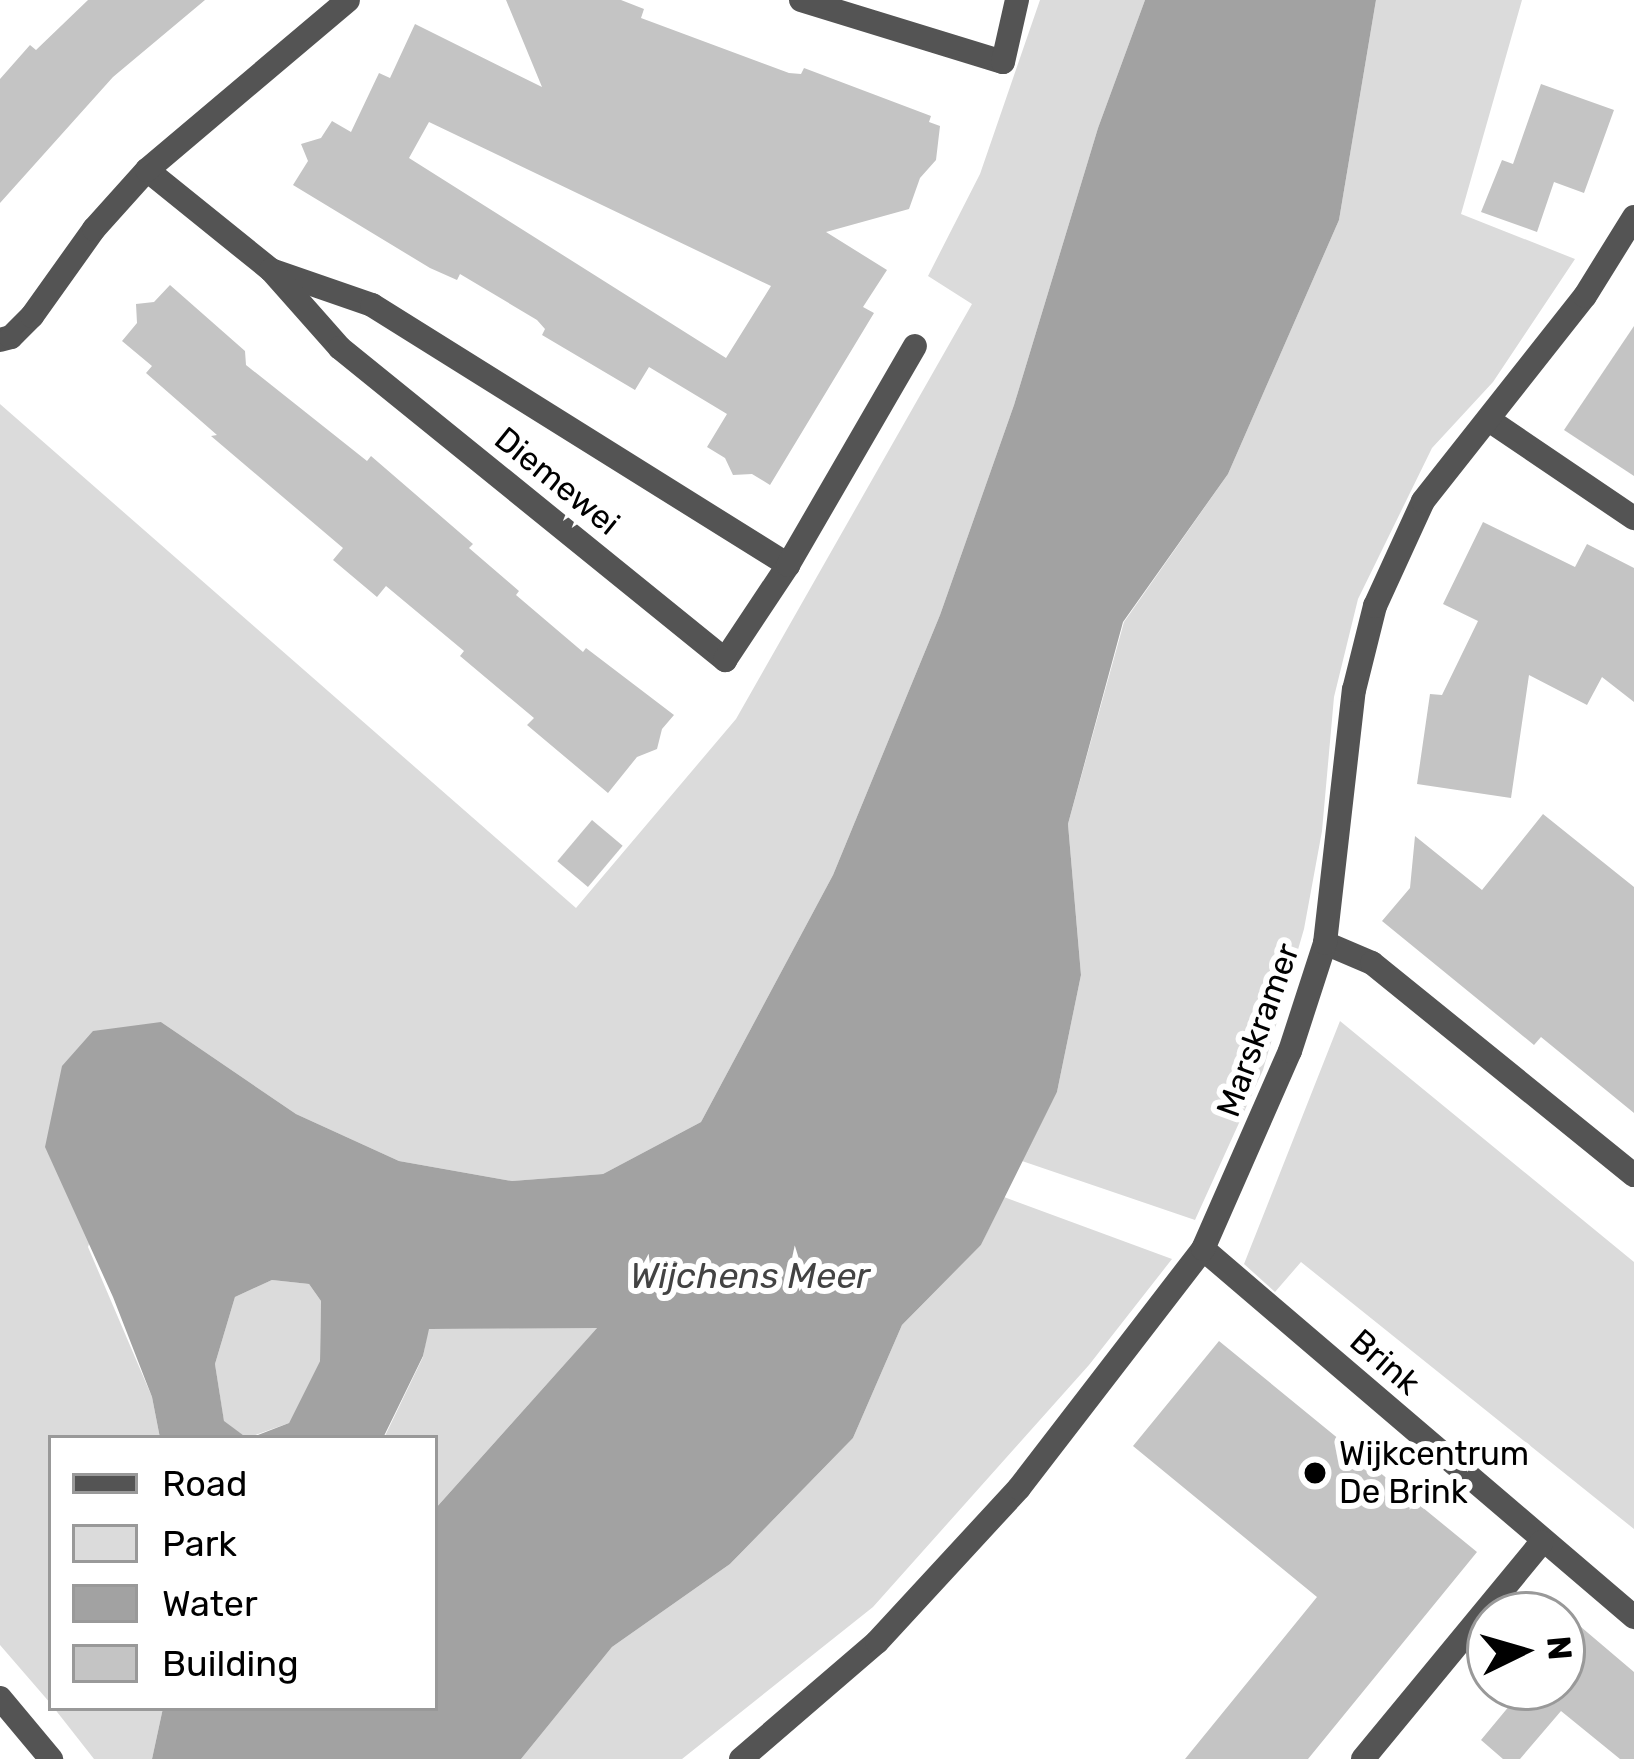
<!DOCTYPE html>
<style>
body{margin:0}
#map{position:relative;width:1634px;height:1759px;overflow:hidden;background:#fff;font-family:Rubik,sans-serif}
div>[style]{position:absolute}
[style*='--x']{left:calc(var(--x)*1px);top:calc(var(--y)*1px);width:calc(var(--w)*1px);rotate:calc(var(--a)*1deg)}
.green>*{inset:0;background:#dbdbdb}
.water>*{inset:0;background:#a2a2a2}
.building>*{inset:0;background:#c4c4c4;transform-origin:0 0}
.street>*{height:24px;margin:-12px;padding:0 12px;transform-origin:12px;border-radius:12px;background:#545454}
.dots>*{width:33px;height:33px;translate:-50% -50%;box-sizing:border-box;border:6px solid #fff;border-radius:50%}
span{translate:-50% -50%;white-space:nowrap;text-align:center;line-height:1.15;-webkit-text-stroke:12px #fff;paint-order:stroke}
.street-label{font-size:33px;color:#000}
.poi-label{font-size:33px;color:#000}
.left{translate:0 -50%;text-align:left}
.water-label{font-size:36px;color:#434343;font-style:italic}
.legend{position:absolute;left:48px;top:1435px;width:390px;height:276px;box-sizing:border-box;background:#fff;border:3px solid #999;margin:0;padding:15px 21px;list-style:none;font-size:36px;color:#000}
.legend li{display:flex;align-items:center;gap:24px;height:60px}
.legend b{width:60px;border:3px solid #999}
.north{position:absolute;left:1466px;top:1591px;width:120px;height:120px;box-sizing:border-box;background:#fff;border:3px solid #999;border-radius:50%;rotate:85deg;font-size:33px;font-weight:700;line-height:48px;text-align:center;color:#000}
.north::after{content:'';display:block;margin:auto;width:42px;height:54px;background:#000;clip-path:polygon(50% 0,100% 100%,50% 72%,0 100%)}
</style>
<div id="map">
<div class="green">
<i style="clip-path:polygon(1040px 0,1145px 0,1098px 128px,1014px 405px,940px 615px,833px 875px,701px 1122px,603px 1174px,512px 1181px,399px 1161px,296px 1114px,161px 1022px,88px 1247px,152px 1397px,160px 1438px,51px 1438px,51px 1704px,0 1645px,0 404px,576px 908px,736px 719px,972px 304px,928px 276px,980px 174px)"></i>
<i style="clip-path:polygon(1376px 0,1522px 0,1461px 214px,1575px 259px,1493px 382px,1432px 448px,1358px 599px,1334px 697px,1322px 831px,1304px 929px,1263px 1070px,1195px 1220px,1022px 1161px,1057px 1092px,1081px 975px,1068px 824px,1124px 622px,1228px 474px,1339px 220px)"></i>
<i style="clip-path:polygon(1340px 1021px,1634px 1262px,1634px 1529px,1301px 1262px,1275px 1292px,1244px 1264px)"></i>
<i style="clip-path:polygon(1004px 1197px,1172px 1259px,1089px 1365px,873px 1607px,682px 1759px,521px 1759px,612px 1647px,730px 1564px,853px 1438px,902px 1325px,981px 1245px)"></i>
<i style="clip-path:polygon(272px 1280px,309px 1284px,321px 1301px,320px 1361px,289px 1423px,247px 1438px,224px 1422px,215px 1364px,235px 1297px)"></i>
<i style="clip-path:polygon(598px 1327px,435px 1509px,435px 1438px,384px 1438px,423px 1357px,428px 1329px)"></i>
<i style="clip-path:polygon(54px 1708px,163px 1708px,152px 1759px,94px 1759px)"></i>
</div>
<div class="water">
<i style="clip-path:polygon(1145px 0,1376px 0,1339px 220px,1228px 474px,1123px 622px,1068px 824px,1081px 975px,1057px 1092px,981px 1245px,902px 1325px,853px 1438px,730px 1564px,612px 1647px,521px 1759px,152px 1759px,163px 1708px,435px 1708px,435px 1509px,597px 1328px,429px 1329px,423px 1356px,383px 1438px,250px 1438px,289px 1423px,320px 1361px,321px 1301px,309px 1284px,272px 1280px,235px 1297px,215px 1364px,224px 1421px,247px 1438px,160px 1438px,152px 1397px,113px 1297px,45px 1147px,62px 1066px,93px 1031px,161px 1022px,296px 1114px,399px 1161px,512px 1181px,603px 1174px,701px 1122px,833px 875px,940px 615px,1014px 405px,1098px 128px)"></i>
</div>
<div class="building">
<i style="clip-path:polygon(88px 0,205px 0,113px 77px,0 203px,0 79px,30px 45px,36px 50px)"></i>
<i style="clip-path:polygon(evenodd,506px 0,621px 0,644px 9px,641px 18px,789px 73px,801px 74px,804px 68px,931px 116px,929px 122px,940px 126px,936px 160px,920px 178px,909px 209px,826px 232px,887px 270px,863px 307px,874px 313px,770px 485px,752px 474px,733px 475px,725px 458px,707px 447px,727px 414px,649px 367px,635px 390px,542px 335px,545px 329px,537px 320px,460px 274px,457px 280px,430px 268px,293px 185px,308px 161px,301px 144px,321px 138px,332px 121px,351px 132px,379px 73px,390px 78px,415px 24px,542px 87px,506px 0,429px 122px,771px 286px,726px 358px,409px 158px,429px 122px)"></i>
<i style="clip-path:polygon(1541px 84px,1614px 110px,1584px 193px,1554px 182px,1537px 232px,1481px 212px,1502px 160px,1513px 164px)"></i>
<i style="clip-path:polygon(170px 285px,245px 351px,246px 365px,367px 461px,371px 456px,473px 544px,469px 548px,519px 591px,516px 595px,583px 652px,586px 648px,674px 715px,662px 729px,657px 749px,637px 757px,608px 793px,527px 725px,534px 718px,460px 656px,464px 651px,386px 586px,377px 597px,333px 560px,343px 548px,211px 436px,217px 435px,146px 373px,152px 366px,122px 341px,137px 323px,136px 304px,154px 302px)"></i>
<i style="clip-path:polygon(1634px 326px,1634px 476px,1564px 430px)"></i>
<i style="clip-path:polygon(1483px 522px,1575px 567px,1587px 544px,1634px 568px,1634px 702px,1602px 677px,1587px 705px,1529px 675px,1511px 798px,1417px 784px,1430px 694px,1442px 695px,1478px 621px,1443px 604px)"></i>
<i style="clip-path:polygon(1543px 814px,1634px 887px,1634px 1113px,1541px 1037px,1534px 1045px,1382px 921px,1410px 888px,1415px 836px,1482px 890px)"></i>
<i style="left:592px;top:820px;width:40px;height:54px;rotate:40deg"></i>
<i style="clip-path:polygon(1219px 1341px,1477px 1552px,1308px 1759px,1185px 1759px,1317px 1597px,1133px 1446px)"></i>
<i style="clip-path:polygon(1561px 1610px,1634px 1672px,1634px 1759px,1620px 1759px,1561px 1711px,1520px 1759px,1503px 1759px,1481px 1740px,1525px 1687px,1562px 1687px)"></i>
</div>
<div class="street">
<i style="--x:801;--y:0;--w:211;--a:17.1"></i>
<i style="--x:1003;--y:62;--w:64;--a:-77.3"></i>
<i style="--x:147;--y:170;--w:159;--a:38.9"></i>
<i style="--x:271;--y:270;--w:107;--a:19.1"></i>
<i style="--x:372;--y:305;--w:491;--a:32"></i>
<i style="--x:271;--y:270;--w:104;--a:48.5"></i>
<i style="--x:340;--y:348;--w:496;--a:39"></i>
<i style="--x:725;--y:660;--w:114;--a:-56.4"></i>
<i style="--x:788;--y:565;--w:253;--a:-59.9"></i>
<i style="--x:0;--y:340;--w:11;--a:-15"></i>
<i style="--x:11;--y:337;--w:30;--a:-45"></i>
<i style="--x:32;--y:316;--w:107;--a:-54.5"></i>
<i style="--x:94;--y:229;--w:79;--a:-48.1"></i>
<i style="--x:147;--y:170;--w:263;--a:-40.2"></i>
<i style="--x:1489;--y:420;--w:175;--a:34.1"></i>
<i style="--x:1325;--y:943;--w:51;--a:23.1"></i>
<i style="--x:1372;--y:963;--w:337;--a:39"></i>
<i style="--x:1203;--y:1249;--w:567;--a:40.49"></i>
<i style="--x:0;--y:1698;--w:80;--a:50.1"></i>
<i style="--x:741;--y:1759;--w:179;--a:-40.7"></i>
<i style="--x:877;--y:1642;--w:209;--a:-47.3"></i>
<i style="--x:1019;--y:1488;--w:302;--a:-52.4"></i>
<i style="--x:1203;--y:1249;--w:216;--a:-66.3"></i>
<i style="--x:1290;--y:1051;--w:114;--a:-72"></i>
<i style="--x:1325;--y:943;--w:255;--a:-83.5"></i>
<i style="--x:1354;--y:690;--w:87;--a:-76"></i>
<i style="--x:1375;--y:606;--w:115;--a:-65.4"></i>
<i style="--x:1423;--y:501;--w:261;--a:-51.7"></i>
<i style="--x:1585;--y:296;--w:93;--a:-58.2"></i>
<i style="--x:1363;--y:1759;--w:281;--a:-50.5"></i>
</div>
<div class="dots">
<i style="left:1315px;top:1473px;background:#000"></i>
</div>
<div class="street-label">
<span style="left:557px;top:481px;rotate:39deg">Diemewei</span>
<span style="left:1258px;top:1030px;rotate:-70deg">Marskramer</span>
<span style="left:1385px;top:1362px;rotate:41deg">Brink</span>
</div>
<div class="poi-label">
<span class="left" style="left:1339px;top:1473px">Wijkcentrum<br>De Brink</span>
</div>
<div class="water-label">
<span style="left:750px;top:1276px">Wijchens Meer</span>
</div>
<ul class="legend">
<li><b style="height:15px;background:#545454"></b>Road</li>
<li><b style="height:33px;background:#dbdbdb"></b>Park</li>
<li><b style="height:33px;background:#a2a2a2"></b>Water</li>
<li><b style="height:33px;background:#c4c4c4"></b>Building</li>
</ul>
<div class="north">N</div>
</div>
